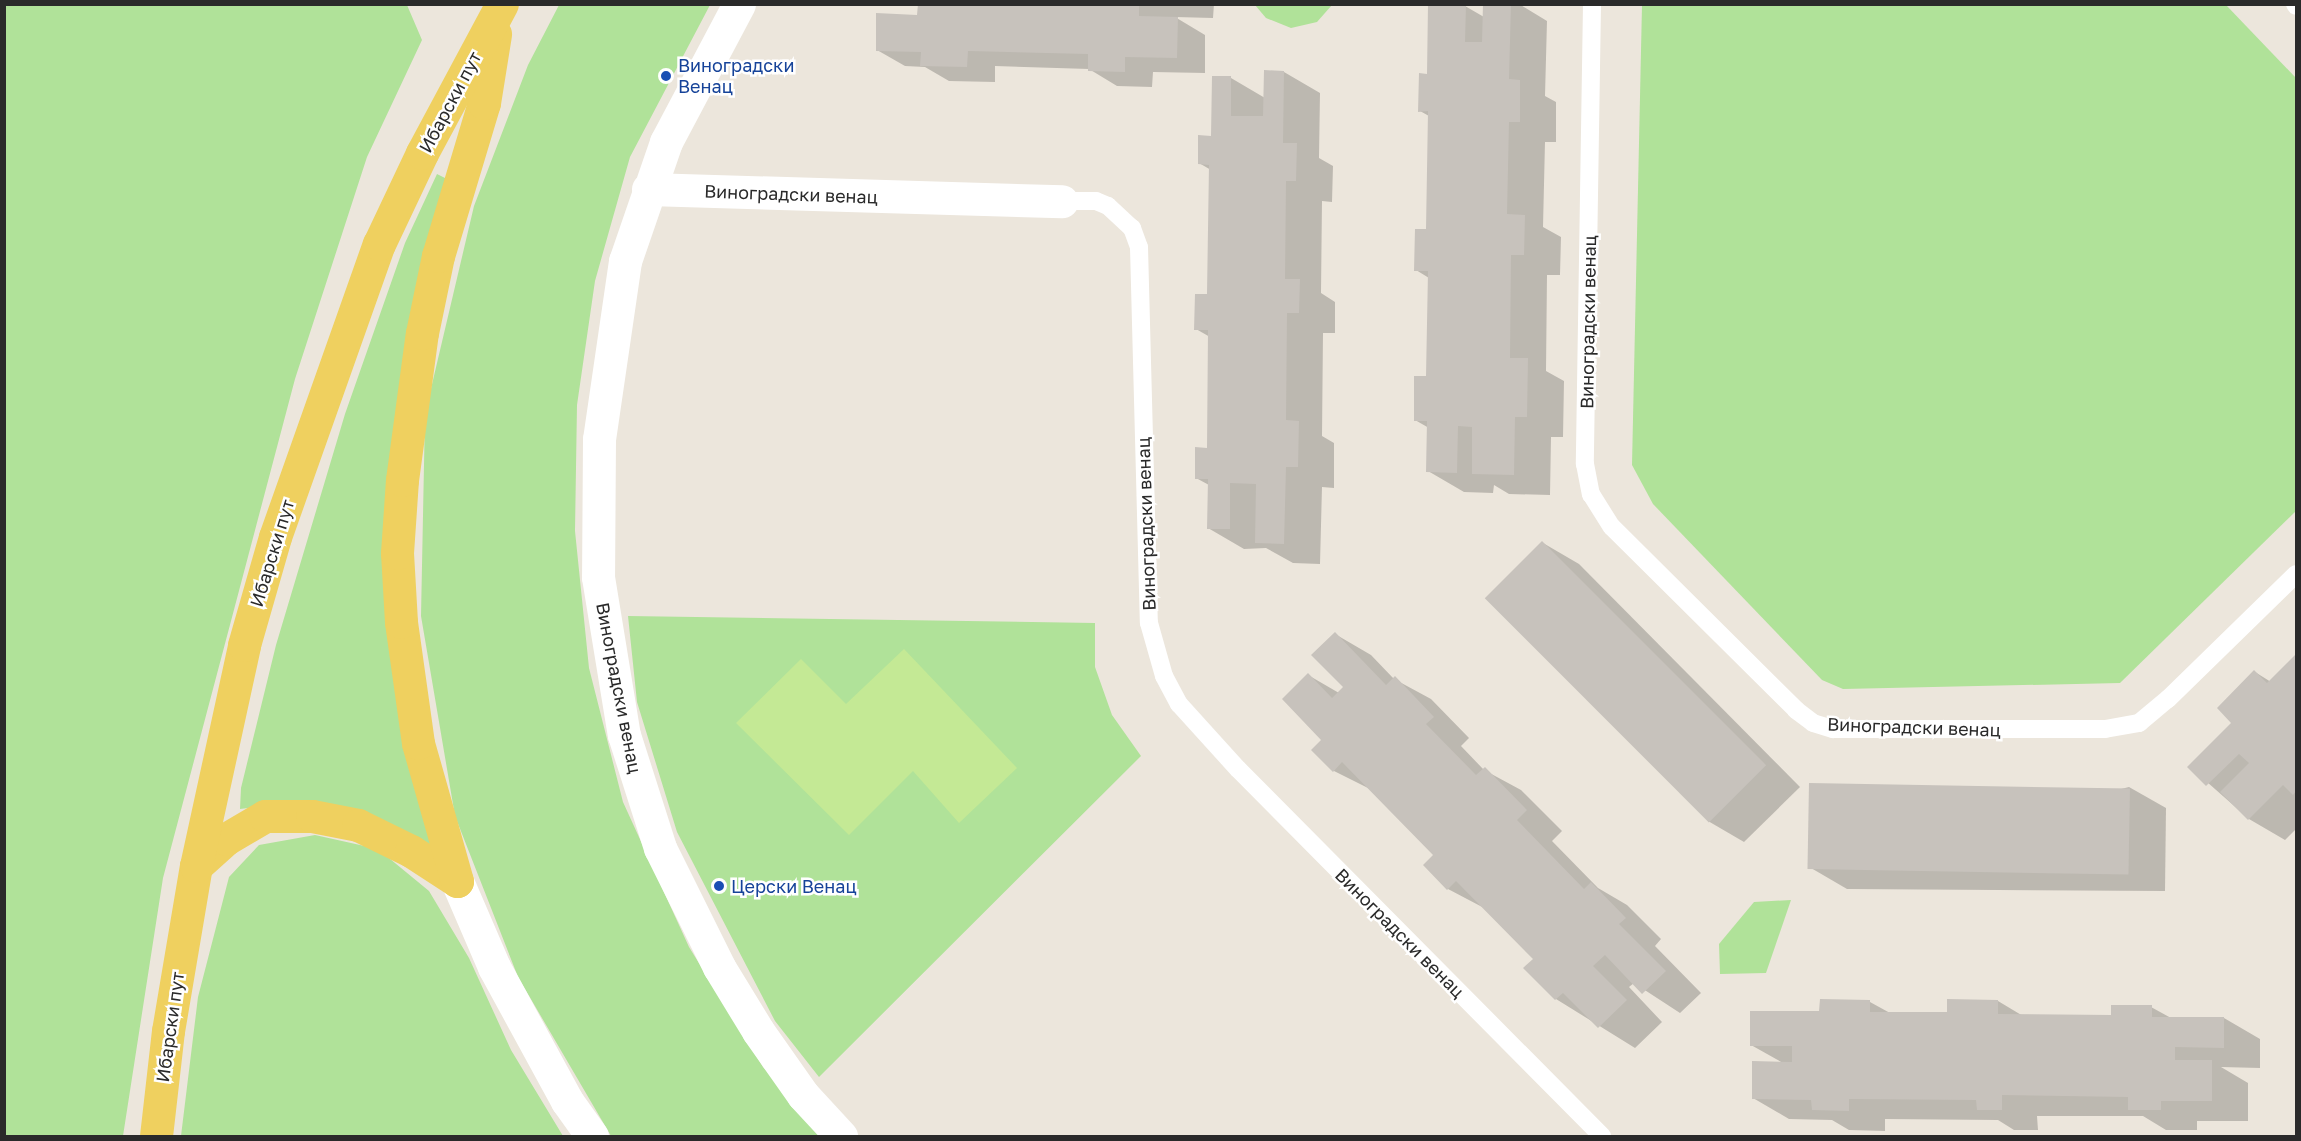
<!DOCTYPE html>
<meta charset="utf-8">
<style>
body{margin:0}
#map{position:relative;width:2301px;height:1141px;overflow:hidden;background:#ece6dc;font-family:"Golos Text",sans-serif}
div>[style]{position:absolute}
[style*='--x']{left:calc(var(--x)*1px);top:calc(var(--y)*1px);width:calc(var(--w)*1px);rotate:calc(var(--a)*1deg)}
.green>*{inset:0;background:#b0e299}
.pitch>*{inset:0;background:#c4e995}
.shadow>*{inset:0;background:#0003}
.building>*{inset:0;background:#c7c2bc;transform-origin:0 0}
.service>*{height:18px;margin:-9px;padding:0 9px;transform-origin:9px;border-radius:9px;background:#fff}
.minor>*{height:33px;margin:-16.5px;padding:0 16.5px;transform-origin:16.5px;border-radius:16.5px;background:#fff}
.tertiary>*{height:33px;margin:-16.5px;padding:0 16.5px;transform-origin:16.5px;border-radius:16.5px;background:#fff}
.secondary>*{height:33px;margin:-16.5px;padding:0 16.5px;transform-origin:16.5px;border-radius:16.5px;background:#fff}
.primary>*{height:33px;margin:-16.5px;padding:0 16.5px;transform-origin:16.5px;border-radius:16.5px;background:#efd05f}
.dots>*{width:16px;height:16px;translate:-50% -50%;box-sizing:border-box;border:3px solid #fff;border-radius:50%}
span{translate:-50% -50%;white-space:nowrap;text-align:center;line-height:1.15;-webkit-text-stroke:5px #fff;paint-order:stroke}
.transit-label{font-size:18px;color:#164399}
.left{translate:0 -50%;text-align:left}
.street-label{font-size:18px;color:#2a2a2a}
.frame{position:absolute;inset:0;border:6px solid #2a2a2a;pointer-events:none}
</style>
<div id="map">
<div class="green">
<i style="clip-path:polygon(5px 4px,407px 5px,422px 40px,367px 157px,295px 379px,163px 878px,123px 1136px,5px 1136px)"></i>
<i style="clip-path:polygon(559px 5px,710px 5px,630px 157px,595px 281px,577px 405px,575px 531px,589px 668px,623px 802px,689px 947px,763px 1067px,825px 1136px,611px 1136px,518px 977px,455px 816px,421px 616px,425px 414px,474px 206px,528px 65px)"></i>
<i style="clip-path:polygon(1255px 5px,1332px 5px,1317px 22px,1291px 28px,1266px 18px)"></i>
<i style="clip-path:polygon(1642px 5px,2226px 5px,2296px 78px,2296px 511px,2120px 683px,1843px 689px,1822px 680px,1653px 504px,1632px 465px)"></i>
<i style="clip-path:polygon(437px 174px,449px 180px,399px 407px,435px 850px,274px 805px,240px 809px,241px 788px,276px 645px,345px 414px,405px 243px)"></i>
<i style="clip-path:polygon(628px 616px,1095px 623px,1095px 667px,1112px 715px,1141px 756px,819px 1077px,775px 1021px,677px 832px,637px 702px)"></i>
<i style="clip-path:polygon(315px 835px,378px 849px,429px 891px,469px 958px,511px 1050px,563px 1136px,181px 1136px,198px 997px,229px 877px,259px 845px)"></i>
<i style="clip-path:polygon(1791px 900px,1766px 973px,1720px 974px,1719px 944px,1754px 902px)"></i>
</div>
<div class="pitch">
<i style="clip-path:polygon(904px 649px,1017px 768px,959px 823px,913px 771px,849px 835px,736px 723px,801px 659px,846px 704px)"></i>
</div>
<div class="shadow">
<i style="clip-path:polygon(919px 4px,1214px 4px,1213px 18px,1175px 17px,1205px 35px,1205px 73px,1153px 72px,1152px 87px,1117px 86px,1089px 69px,995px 66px,995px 82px,949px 81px,925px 67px,905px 66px,877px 50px,919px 16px)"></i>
<i style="clip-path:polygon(1484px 4px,1519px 4px,1547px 21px,1545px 96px,1556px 102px,1556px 142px,1545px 142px,1543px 227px,1561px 237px,1560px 275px,1547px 275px,1546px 371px,1564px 381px,1563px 437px,1551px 437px,1550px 495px,1509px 494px,1494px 485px,1493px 493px,1464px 492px,1428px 471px,1429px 428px,1415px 420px,1428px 378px,1429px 278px,1416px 270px,1427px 231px,1429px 116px,1420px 111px,1429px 75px,1465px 6px,1484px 17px)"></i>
<i style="clip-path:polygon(1284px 72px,1320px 93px,1319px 158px,1333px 166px,1332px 202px,1322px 201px,1321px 293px,1335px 302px,1335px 333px,1323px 333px,1322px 436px,1334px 443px,1334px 488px,1322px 487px,1320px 564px,1293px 563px,1266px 548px,1244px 549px,1208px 528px,1209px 485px,1196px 478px,1208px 449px,1210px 337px,1196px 329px,1209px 296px,1211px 170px,1199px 163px,1212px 137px,1213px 78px,1231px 78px,1265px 98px)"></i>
<i style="clip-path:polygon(1543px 543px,1579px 564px,1800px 787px,1744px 842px,1708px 821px)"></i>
<i style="clip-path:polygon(1335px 634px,1371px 655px,1394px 679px,1431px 699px,1469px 738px,1461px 746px,1484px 770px,1521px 790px,1562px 831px,1552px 841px,1598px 888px,1627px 905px,1661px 939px,1655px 946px,1701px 993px,1680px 1013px,1634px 983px,1629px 987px,1662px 1022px,1635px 1048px,1556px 999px,1535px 959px,1486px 909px,1448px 889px,1425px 865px,1435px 855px,1372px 790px,1334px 771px,1308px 675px,1339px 693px,1345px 687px)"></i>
<i style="clip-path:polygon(2296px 656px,2296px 829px,2285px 840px,2249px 819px,2190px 767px,2233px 723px,2255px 672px,2271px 682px)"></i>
<i style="clip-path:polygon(2129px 787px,2166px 808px,2165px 891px,1847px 889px,1811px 868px)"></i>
<i style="clip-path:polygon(1998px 1001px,2023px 1016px,2112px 1016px,2151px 1007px,2171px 1018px,2224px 1018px,2260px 1039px,2260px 1068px,2221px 1067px,2248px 1083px,2248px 1121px,2197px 1121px,2197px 1130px,2166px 1130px,2143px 1116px,2037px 1116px,2038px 1130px,2014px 1130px,1998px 1120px,1885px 1119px,1885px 1131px,1849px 1130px,1832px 1120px,1789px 1119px,1753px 1098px,1783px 1063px,1751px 1045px,1821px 1013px,1870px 1002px,1890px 1013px,1949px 1014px)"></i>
</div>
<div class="building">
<i style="clip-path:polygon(918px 4px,1139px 4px,1139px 16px,1178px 17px,1177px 58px,1125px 57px,1125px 72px,1088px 71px,1088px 54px,968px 51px,967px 67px,920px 66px,921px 52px,876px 51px,876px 13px,917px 15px)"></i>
<i style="clip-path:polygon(1428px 4px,1466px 5px,1465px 42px,1482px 42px,1483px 4px,1511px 4px,1509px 79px,1520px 80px,1520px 122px,1509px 122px,1507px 214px,1525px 215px,1524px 255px,1511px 255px,1510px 358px,1528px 358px,1527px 417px,1515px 417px,1514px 475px,1472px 474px,1472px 427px,1458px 426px,1457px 473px,1426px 472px,1427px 421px,1414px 421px,1414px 376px,1426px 376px,1428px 271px,1414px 271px,1415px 229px,1426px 229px,1428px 111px,1418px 112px,1419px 73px,1427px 74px)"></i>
<i style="clip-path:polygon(1264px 70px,1284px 71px,1283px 143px,1297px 143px,1296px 181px,1286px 181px,1285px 279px,1300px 279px,1299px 313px,1287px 313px,1286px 420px,1299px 421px,1298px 467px,1286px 467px,1284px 544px,1255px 543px,1256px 484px,1230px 483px,1230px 529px,1207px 529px,1208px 479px,1195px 479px,1195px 447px,1207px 448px,1208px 330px,1194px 330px,1195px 294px,1207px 294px,1209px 165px,1198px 164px,1198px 135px,1211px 136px,1212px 76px,1231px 76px,1231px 116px,1263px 116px)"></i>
<i style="left:1542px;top:541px;width:317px;height:81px;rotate:45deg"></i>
<i style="clip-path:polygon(1335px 632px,1386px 685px,1395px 676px,1434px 717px,1426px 724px,1476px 775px,1485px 767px,1527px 810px,1517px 820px,1584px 889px,1591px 882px,1626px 918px,1619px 924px,1666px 971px,1642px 994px,1605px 955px,1593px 966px,1627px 1000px,1598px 1028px,1563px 993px,1555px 1000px,1523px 968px,1533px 959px,1456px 881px,1447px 890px,1423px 865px,1433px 855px,1342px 762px,1333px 772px,1311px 750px,1321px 740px,1282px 699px,1308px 673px,1332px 698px,1343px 687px,1311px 655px)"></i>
<i style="clip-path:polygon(2296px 654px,2296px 791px,2293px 795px,2283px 785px,2248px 820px,2220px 792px,2249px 763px,2239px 754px,2206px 786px,2187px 767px,2231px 723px,2217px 708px,2254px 670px,2267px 683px)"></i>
<i style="left:1809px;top:783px;width:321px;height:86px;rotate:1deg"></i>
<i style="clip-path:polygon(1820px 999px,1870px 1000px,1870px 1012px,1947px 1012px,1947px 999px,1998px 1000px,1998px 1014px,2111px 1015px,2111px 1005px,2152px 1005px,2152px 1017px,2224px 1017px,2224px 1048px,2175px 1047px,2175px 1060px,2212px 1060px,2212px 1101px,2161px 1101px,2161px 1110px,2128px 1110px,2128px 1097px,2002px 1095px,2002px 1110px,1977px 1110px,1976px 1100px,1849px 1099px,1849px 1111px,1812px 1110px,1811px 1100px,1752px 1099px,1752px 1061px,1792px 1062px,1792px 1046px,1750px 1046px,1750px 1011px,1819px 1011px)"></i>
</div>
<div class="service">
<i style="--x:1592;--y:4;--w:460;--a:90.9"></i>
<i style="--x:1585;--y:464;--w:31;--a:79"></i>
<i style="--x:1591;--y:494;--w:39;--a:58"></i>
<i style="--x:1612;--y:527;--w:260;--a:44.8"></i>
<i style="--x:1796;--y:710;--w:21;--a:37"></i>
<i style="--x:1813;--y:723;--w:21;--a:17"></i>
<i style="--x:1833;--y:729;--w:272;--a:0"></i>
<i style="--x:2105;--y:729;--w:35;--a:-10"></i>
<i style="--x:2139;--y:723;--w:38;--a:-40"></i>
<i style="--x:2168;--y:699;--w:179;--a:-44.3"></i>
<i style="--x:2295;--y:4;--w:2;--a:63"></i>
<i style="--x:1062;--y:201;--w:34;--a:0"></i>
<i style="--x:1096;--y:201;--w:13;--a:23"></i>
<i style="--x:1108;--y:206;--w:33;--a:43"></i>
<i style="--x:1132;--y:228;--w:20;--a:70"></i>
<i style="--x:1139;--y:247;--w:376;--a:88.5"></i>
<i style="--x:1149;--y:623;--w:55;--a:74.2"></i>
<i style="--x:1164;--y:676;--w:32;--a:62"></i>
<i style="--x:1179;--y:704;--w:88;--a:47.8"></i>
<i style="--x:1238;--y:769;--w:517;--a:45.24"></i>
</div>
<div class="minor">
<i style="--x:648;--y:189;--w:414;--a:1.7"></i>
</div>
<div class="tertiary">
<i style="--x:739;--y:4;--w:156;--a:117.9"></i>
<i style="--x:666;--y:142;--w:126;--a:109"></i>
<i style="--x:625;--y:261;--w:180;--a:98.3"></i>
<i style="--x:599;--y:439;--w:138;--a:90.4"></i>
<i style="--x:598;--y:577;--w:160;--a:80.7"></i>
<i style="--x:624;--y:735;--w:119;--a:72.3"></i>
<i style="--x:660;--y:848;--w:133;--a:63.6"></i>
<i style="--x:719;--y:967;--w:75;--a:58.6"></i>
<i style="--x:758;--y:1031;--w:78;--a:54.9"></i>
<i style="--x:803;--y:1095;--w:56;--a:47.2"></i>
</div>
<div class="secondary">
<i style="--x:457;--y:881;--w:94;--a:66.7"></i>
<i style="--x:494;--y:967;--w:153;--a:61.4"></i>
<i style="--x:567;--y:1101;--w:43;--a:54.5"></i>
</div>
<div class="primary">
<i style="--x:196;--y:866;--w:40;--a:-42"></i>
<i style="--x:226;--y:839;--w:45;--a:-30.5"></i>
<i style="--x:265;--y:816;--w:47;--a:0"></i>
<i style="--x:312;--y:816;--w:47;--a:11.1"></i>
<i style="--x:358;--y:825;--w:59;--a:26.1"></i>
<i style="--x:411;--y:851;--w:55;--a:33.1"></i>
<i style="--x:457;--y:881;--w:143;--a:-105.8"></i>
<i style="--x:418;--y:743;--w:122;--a:-98"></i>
<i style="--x:401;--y:622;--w:69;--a:-93.3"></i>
<i style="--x:397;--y:553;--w:73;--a:-86.1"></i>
<i style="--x:402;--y:480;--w:148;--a:-82.3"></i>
<i style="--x:422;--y:333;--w:79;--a:-78.3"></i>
<i style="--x:438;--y:256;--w:160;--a:-73.3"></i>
<i style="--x:484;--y:103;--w:70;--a:-80.9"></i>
<i style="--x:156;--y:1136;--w:106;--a:-83.5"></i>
<i style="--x:168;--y:1031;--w:167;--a:-80.4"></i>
<i style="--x:196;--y:866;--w:226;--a:-77.7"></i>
<i style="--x:244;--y:645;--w:112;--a:-74"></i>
<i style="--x:275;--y:537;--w:311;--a:-70.5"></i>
<i style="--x:379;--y:244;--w:101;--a:-64.7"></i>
<i style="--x:422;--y:153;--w:169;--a:-61.8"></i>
</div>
<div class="dots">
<i style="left:666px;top:76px;background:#1a4fb4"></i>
<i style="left:719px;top:886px;background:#1a4fb4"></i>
</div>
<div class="transit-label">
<span class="left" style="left:678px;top:76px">Виноградски<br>Венац</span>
<span class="left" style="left:731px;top:886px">Церски Венац</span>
</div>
<div class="street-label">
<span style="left:450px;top:102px;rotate:-62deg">Ибарски пут</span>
<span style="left:791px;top:194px;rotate:2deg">Виноградски венац</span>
<span style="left:1588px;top:322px;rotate:-89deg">Виноградски венац</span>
<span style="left:1146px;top:524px;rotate:-92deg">Виноградски венац</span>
<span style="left:272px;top:553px;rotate:-73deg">Ибарски пут</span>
<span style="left:619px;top:688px;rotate:79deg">Виноградски венац</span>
<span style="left:1914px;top:727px;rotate:2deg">Виноградски венац</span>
<span style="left:1400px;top:933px;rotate:45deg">Виноградски венац</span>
<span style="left:170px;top:1027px;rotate:-82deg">Ибарски пут</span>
</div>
<div class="frame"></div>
</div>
